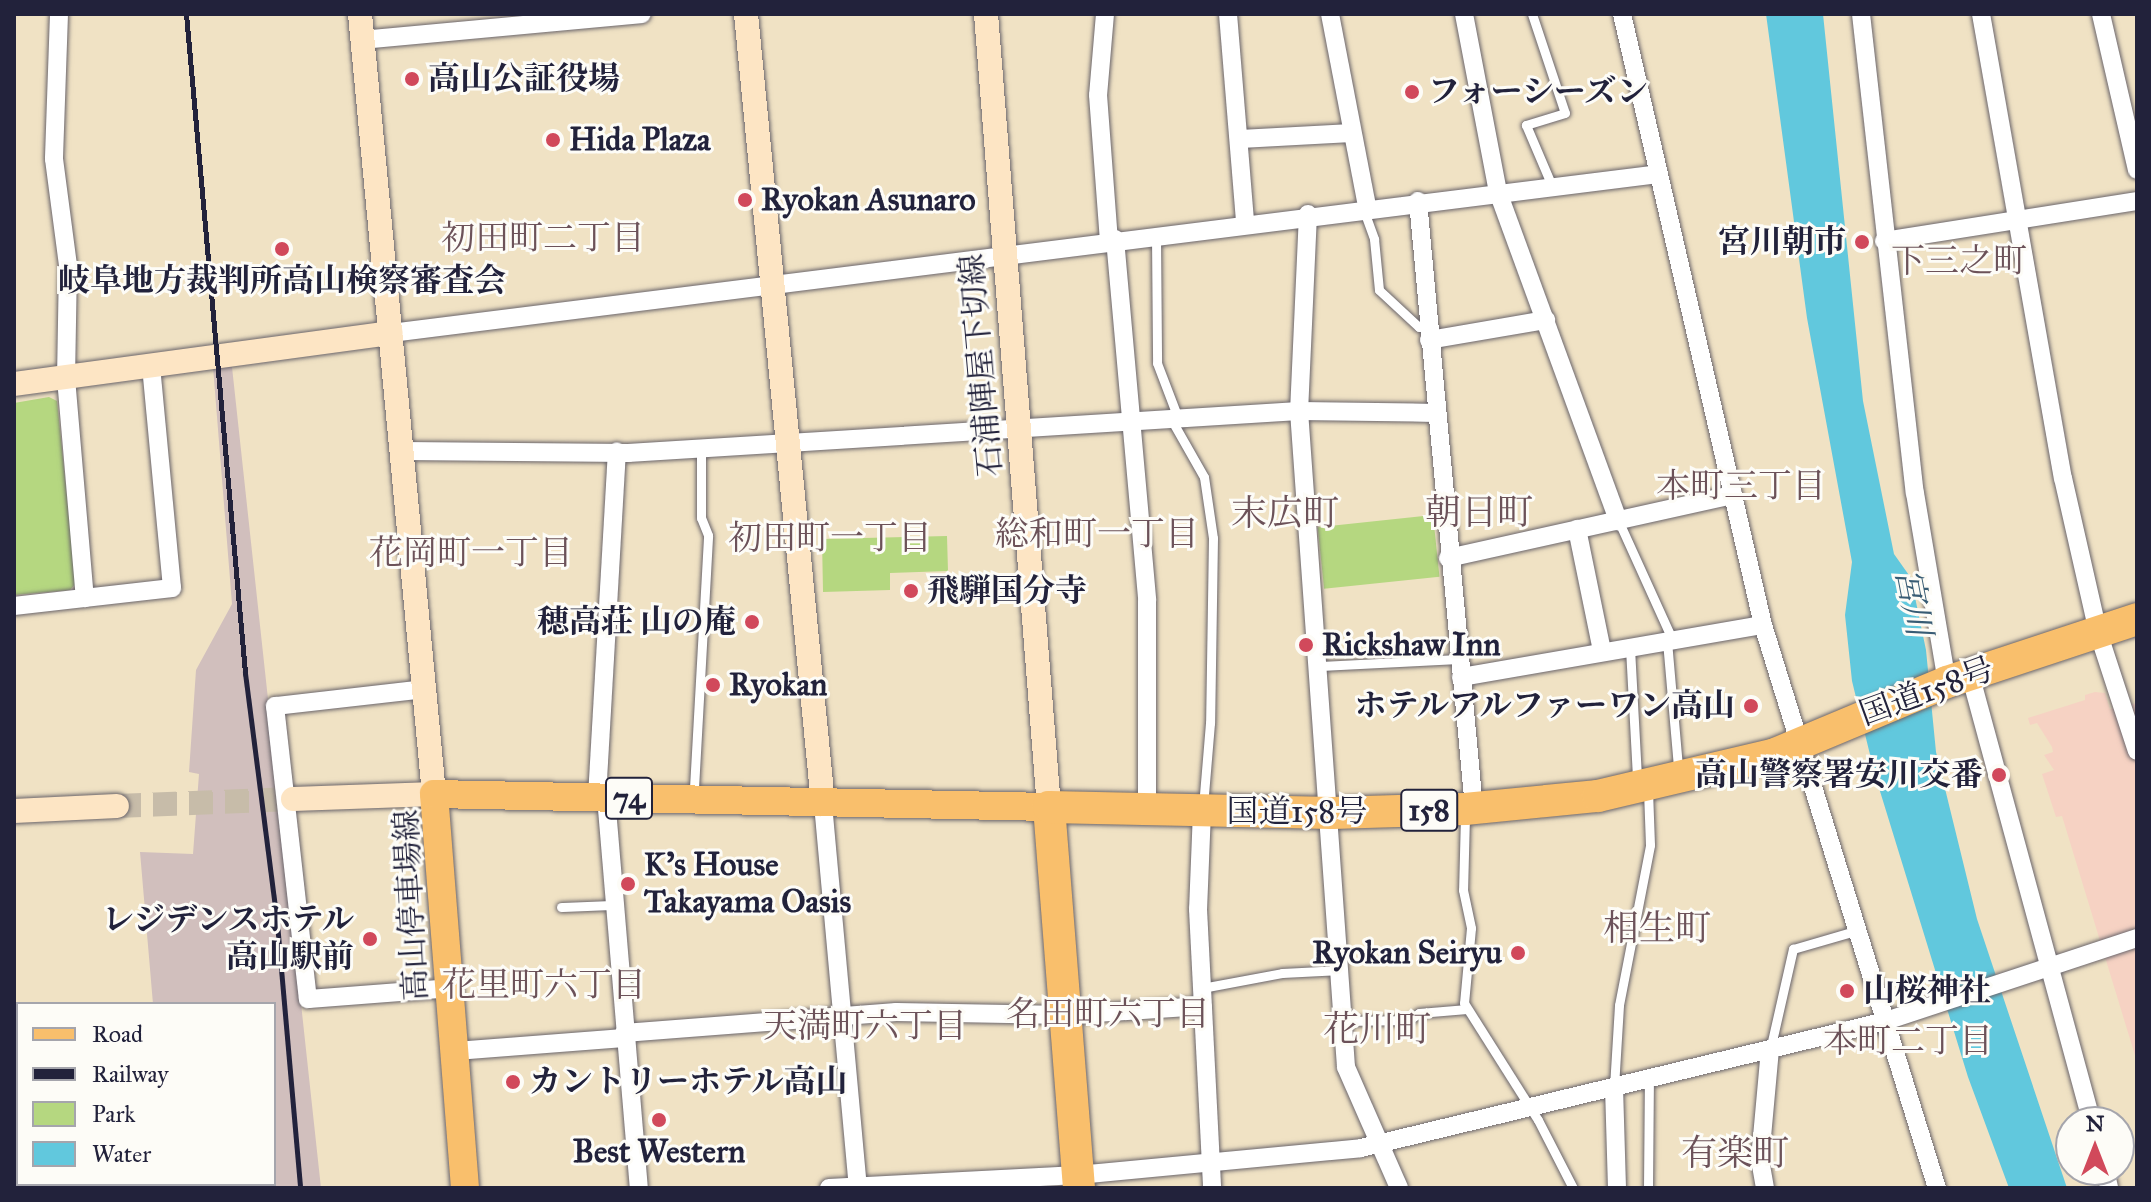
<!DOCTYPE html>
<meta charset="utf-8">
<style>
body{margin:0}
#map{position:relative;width:2151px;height:1202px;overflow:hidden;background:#f0e2c4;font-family:"IM FELL Great Primer","Noto Serif JP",serif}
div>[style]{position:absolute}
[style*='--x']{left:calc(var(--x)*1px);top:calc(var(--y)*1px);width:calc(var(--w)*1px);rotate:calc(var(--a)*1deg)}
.built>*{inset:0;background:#f6d2c3}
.industrial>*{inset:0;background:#d1bfbd}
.green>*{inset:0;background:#b5d780;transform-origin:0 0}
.water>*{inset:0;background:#61c8dd}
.secondary-tunnel>*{height:24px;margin-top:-12px;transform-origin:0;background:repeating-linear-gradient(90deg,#c7bca9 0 24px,transparent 0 36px)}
.roads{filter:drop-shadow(0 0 2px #6a656b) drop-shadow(0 0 2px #6a656b)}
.lane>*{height:9px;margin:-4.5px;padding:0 4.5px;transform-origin:4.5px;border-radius:4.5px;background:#fff}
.street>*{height:18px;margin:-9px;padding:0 9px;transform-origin:9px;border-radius:9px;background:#fff}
.secondary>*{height:24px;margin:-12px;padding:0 12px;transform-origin:12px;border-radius:12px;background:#fde5c4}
.primary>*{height:28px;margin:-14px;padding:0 14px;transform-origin:14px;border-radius:14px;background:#f9bf6c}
.highway>*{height:32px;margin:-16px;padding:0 16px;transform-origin:16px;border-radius:16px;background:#f9bf6c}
.rail>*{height:5px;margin:-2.5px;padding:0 2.5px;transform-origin:2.5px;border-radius:2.5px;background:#22223b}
.dots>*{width:22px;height:22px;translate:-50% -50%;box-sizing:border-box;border:4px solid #fdfcf7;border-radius:50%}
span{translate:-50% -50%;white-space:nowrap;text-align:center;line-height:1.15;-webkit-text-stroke:6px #fdfcf7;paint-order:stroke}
.shield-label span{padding:2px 6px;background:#fdfcf7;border:2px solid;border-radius:6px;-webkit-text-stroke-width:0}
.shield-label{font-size:30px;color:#22223b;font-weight:700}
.poi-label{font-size:32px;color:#22223b;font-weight:700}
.left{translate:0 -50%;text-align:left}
.right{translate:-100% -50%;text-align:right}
.street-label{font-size:32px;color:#22223b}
.neighbourhood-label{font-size:34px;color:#6c5259}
.water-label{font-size:34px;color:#385c74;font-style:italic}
.quarter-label{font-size:36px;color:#6c5259}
.frame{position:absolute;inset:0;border:16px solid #22223b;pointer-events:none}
.legend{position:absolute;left:16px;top:1002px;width:260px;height:184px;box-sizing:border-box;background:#fdfcf7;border:2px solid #a5a5ac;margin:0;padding:10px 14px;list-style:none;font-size:24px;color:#22223b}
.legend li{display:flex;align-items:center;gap:16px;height:40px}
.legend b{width:40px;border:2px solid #a5a5ac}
.north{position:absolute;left:2055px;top:1106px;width:80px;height:80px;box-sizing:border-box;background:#fdfcf7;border:2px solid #a5a5ac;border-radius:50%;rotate:0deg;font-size:22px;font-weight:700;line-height:32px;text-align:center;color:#22223b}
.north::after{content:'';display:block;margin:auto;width:28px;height:36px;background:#d1495b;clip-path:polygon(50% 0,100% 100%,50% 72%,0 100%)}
</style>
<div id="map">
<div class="built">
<i style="clip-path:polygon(2095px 692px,2105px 693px,2110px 709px,2137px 703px,2137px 1062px,2062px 816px,2056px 817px,2042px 774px,2054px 770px,2044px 755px,2053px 752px,2052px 747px,2037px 723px,2030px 725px,2028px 718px,2085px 700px,2085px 695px)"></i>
</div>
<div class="industrial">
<i style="clip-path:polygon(213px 367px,232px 367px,321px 1188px,169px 1188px,169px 1184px,274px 1184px,274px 1004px,153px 1004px,140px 852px,193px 854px,199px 774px,189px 772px,196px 670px,232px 604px)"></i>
</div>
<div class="green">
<i style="clip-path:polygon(49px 397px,57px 401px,76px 583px,70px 590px,14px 595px,14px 403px)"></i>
<i style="left:1433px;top:515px;width:62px;height:116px;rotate:84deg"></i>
<i style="clip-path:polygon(947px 536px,948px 571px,890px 573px,890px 590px,823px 592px,822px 539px)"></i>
</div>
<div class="water">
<i style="clip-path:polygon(1766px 14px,1823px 14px,1863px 401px,1894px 554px,1911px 578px,1926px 650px,1936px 752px,1977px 919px,2067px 1188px,2009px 1188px,1968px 1077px,1875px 775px,1852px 681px,1845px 615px,1852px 562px,1807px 318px)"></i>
</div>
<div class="secondary-tunnel">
<i style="--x:117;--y:806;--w:176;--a:-2.3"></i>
</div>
<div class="roads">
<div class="lane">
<i style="--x:1532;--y:14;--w:104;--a:71.6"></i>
<i style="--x:1565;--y:113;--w:41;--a:162.9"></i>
<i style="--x:1526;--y:125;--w:66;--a:66.9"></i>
<i style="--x:1364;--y:211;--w:30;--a:70"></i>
<i style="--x:1374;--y:239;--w:51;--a:84.4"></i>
<i style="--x:1379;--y:290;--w:54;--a:42.8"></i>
<i style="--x:1419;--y:327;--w:9;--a:0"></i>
<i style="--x:1156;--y:237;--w:126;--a:89.5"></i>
<i style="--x:1157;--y:363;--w:59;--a:69.1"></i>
<i style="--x:1171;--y:419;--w:67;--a:60.4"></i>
<i style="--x:1204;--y:477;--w:62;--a:81.6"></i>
<i style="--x:1213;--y:538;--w:185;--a:90.9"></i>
<i style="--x:1210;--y:723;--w:83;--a:94.8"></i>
<i style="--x:1619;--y:522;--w:131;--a:65.6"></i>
<i style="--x:1667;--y:641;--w:125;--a:85"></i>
<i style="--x:1630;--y:648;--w:128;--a:86.9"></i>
<i style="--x:1320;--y:666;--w:139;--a:-2.9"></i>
<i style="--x:694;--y:788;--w:253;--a:-86.8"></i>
<i style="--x:708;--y:535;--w:18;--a:-112"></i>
<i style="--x:701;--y:518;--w:71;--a:-90"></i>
<i style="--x:1465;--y:816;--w:74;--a:91.5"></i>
<i style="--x:1463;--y:890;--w:39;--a:78"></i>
<i style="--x:1471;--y:928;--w:75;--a:95.3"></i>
<i style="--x:1464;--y:1003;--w:138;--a:57.7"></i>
<i style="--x:1538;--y:1120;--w:76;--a:62.8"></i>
<i style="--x:561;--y:907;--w:52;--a:-2.2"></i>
<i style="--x:1202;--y:988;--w:81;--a:-10.6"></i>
<i style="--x:1282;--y:973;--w:59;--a:-2.9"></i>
<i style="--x:1344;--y:1021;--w:65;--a:-0.9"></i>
<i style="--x:1409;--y:1020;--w:12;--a:-35"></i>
<i style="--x:1419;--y:1013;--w:48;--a:-4.8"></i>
<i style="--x:1770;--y:1050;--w:104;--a:-77.2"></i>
<i style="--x:1793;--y:949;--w:65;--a:-16.2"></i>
<i style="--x:1614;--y:1087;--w:82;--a:-86.5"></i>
<i style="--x:1619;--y:1005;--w:163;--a:-79"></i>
<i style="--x:1650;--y:845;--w:55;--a:-92.1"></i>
<i style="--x:1648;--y:1188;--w:110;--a:-89.5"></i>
</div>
<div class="street">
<i style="--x:59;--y:14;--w:145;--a:92"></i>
<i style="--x:54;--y:159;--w:107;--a:82.5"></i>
<i style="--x:68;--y:265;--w:113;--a:91"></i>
<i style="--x:66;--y:378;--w:221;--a:85.1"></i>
<i style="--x:1105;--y:14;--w:81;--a:94.9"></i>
<i style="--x:1098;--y:95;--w:145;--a:85.7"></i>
<i style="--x:1228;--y:14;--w:210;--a:85.3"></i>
<i style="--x:1330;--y:14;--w:197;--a:79.1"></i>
<i style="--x:1464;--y:14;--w:181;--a:79.2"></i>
<i style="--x:1498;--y:192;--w:351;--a:69.9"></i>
<i style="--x:1622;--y:14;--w:627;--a:77.01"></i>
<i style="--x:1763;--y:625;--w:589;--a:72.83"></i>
<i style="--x:1861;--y:14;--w:482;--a:83.6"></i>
<i style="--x:1915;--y:493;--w:192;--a:80.4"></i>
<i style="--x:1981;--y:14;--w:471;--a:80"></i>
<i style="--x:2063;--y:478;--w:158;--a:77.2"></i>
<i style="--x:2098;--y:632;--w:125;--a:71.9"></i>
<i style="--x:2101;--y:14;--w:160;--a:77"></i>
<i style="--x:362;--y:40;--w:281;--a:-5.3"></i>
<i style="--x:1240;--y:139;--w:112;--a:-3.1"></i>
<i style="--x:1418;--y:201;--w:610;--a:84.73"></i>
<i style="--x:1308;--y:214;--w:197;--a:92.6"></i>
<i style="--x:1299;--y:411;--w:658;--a:85.9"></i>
<i style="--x:1346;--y:1067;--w:132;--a:66.3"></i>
<i style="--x:1115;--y:239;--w:363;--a:84.9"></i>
<i style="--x:1147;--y:601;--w:208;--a:90"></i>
<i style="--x:1884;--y:241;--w:256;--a:-9"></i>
<i style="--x:391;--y:333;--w:1277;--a:-7.15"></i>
<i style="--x:1429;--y:340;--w:119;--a:-9.7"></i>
<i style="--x:403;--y:451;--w:225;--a:0.5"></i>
<i style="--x:628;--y:453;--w:672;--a:-3.58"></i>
<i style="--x:1299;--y:411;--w:136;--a:0.8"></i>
<i style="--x:1577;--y:529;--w:125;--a:78.4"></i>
<i style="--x:1448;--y:558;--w:292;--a:-12.5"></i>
<i style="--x:14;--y:606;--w:159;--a:-6.5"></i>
<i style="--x:172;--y:588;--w:224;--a:-95.4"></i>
<i style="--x:1970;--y:674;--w:464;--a:74.8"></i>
<i style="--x:1461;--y:677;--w:306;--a:-9.8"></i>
<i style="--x:425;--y:689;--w:151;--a:173.5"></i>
<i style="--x:275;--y:706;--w:295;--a:83.6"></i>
<i style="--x:308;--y:999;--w:142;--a:-4.4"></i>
<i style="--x:597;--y:797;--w:346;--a:-86.7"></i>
<i style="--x:606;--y:797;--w:392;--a:85.2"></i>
<i style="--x:823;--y:804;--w:386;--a:84.8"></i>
<i style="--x:1202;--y:811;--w:98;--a:92.3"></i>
<i style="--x:1198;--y:909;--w:279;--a:87.1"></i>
<i style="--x:624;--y:1033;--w:273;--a:-4.4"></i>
<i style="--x:896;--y:1012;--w:169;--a:1"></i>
<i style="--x:1065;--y:1015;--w:138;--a:-3.7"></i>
<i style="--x:455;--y:1051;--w:170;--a:-4.4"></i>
<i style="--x:1614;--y:1087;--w:101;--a:88.3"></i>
<i style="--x:2105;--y:1170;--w:18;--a:77"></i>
<i style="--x:829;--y:1188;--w:249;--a:-3"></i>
<i style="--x:1078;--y:1175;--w:284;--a:-5.4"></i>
<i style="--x:1361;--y:1148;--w:540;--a:-13.6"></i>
<i style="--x:1886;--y:1021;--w:264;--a:-18.3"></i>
<i style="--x:1765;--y:1188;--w:29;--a:-100"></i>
<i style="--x:1760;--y:1159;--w:109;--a:-84.8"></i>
</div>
<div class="secondary">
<i style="--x:746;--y:14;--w:794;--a:84.43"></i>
<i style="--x:986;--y:14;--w:795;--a:85.46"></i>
<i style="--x:14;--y:384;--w:380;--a:-7.7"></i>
<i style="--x:293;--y:799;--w:141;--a:-2"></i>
<i style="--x:434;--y:794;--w:784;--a:-95.42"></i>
<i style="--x:14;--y:811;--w:103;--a:-2.8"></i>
</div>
<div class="primary">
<i style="--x:465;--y:1188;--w:395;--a:-94.5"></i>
<i style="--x:434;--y:794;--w:615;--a:1.21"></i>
</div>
<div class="highway">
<i style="--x:1079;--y:1188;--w:382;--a:-94.5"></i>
<i style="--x:1049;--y:807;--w:283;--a:1.2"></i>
<i style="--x:1332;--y:813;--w:133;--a:-1.7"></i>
<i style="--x:1465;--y:809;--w:134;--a:-5.6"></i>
<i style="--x:1598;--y:796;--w:182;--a:-13.3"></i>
<i style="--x:1775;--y:754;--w:186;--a:-22.7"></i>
<i style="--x:1947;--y:682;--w:200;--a:-18.3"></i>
</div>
</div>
<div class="rail">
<i style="--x:186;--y:14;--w:662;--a:84.88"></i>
<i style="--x:245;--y:673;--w:252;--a:82.7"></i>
<i style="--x:277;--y:923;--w:266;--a:85"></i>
</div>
<div class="dots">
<i style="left:412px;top:79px;background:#d1495b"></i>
<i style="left:1412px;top:92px;background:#d1495b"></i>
<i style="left:553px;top:140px;background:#d1495b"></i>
<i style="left:745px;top:200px;background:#d1495b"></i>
<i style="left:1862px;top:242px;background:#d1495b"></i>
<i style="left:282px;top:249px;background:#d1495b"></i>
<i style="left:911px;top:591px;background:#d1495b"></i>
<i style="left:752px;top:622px;background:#d1495b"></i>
<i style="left:1306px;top:645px;background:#d1495b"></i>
<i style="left:713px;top:685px;background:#d1495b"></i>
<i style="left:1751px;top:706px;background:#d1495b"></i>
<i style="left:1999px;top:775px;background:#d1495b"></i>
<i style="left:628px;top:884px;background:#d1495b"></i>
<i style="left:370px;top:939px;background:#d1495b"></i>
<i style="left:1518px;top:953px;background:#d1495b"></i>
<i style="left:1847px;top:991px;background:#d1495b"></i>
<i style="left:513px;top:1082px;background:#d1495b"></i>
<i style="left:659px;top:1120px;background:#d1495b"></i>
</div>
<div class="shield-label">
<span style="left:629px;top:798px">74</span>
<span style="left:1429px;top:810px">158</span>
</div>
<div class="poi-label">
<span class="left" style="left:428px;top:79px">高山公証役場</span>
<span class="left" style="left:1428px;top:92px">フォーシーズン</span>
<span class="left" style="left:569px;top:140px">Hida Plaza</span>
<span class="left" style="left:761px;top:200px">Ryokan Asunaro</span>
<span class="right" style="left:1846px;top:242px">宮川朝市</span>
<span style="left:282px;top:281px">岐阜地方裁判所高山検察審査会</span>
<span class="left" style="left:927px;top:591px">飛騨国分寺</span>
<span class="right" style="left:736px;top:622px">穂高荘 山の庵</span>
<span class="left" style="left:1322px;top:645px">Rickshaw Inn</span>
<span class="left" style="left:729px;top:685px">Ryokan</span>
<span class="right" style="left:1735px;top:706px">ホテルアルファーワン高山</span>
<span class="right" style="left:1983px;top:775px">高山警察署安川交番</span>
<span class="left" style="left:644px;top:884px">K's House<br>Takayama Oasis</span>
<span class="right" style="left:354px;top:939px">レジデンスホテル<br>高山駅前</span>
<span class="right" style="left:1502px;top:953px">Ryokan Seiryu</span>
<span class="left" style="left:1863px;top:991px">山桜神社</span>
<span class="left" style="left:529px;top:1082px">カントリーホテル高山</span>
<span style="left:659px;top:1152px">Best Western</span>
</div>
<div class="street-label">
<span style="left:982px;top:365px;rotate:-95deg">石浦陣屋下切線</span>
<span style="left:1927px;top:692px;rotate:-20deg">国道158号</span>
<span style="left:1297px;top:812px">国道158号</span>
<span style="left:412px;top:905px;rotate:-93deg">高山停車場線</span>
</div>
<div class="neighbourhood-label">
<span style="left:543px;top:238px">初田町二丁目</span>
<span style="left:1959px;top:261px">下三之町</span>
<span style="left:1741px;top:486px">本町三丁目</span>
<span style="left:1097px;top:534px">総和町一丁目</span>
<span style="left:830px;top:538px">初田町一丁目</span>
<span style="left:471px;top:553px">花岡町一丁目</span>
<span style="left:544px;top:985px">花里町六丁目</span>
<span style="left:1108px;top:1014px">名田町六丁目</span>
<span style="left:865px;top:1026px">天満町六丁目</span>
<span style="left:1908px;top:1041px">本町二丁目</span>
</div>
<div class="water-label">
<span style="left:1914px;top:602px;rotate:79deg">宮川</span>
</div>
<div class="quarter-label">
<span style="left:1479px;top:513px">朝日町</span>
<span style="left:1285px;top:514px">末広町</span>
<span style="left:1657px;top:929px">相生町</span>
<span style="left:1377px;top:1030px">花川町</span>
<span style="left:1735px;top:1154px">有楽町</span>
</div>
<div class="frame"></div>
<ul class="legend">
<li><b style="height:10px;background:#f9bf6c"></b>Road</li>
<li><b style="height:10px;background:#22223b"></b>Railway</li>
<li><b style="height:22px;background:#b5d780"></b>Park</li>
<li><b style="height:22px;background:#61c8dd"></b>Water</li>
</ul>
<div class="north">N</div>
</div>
